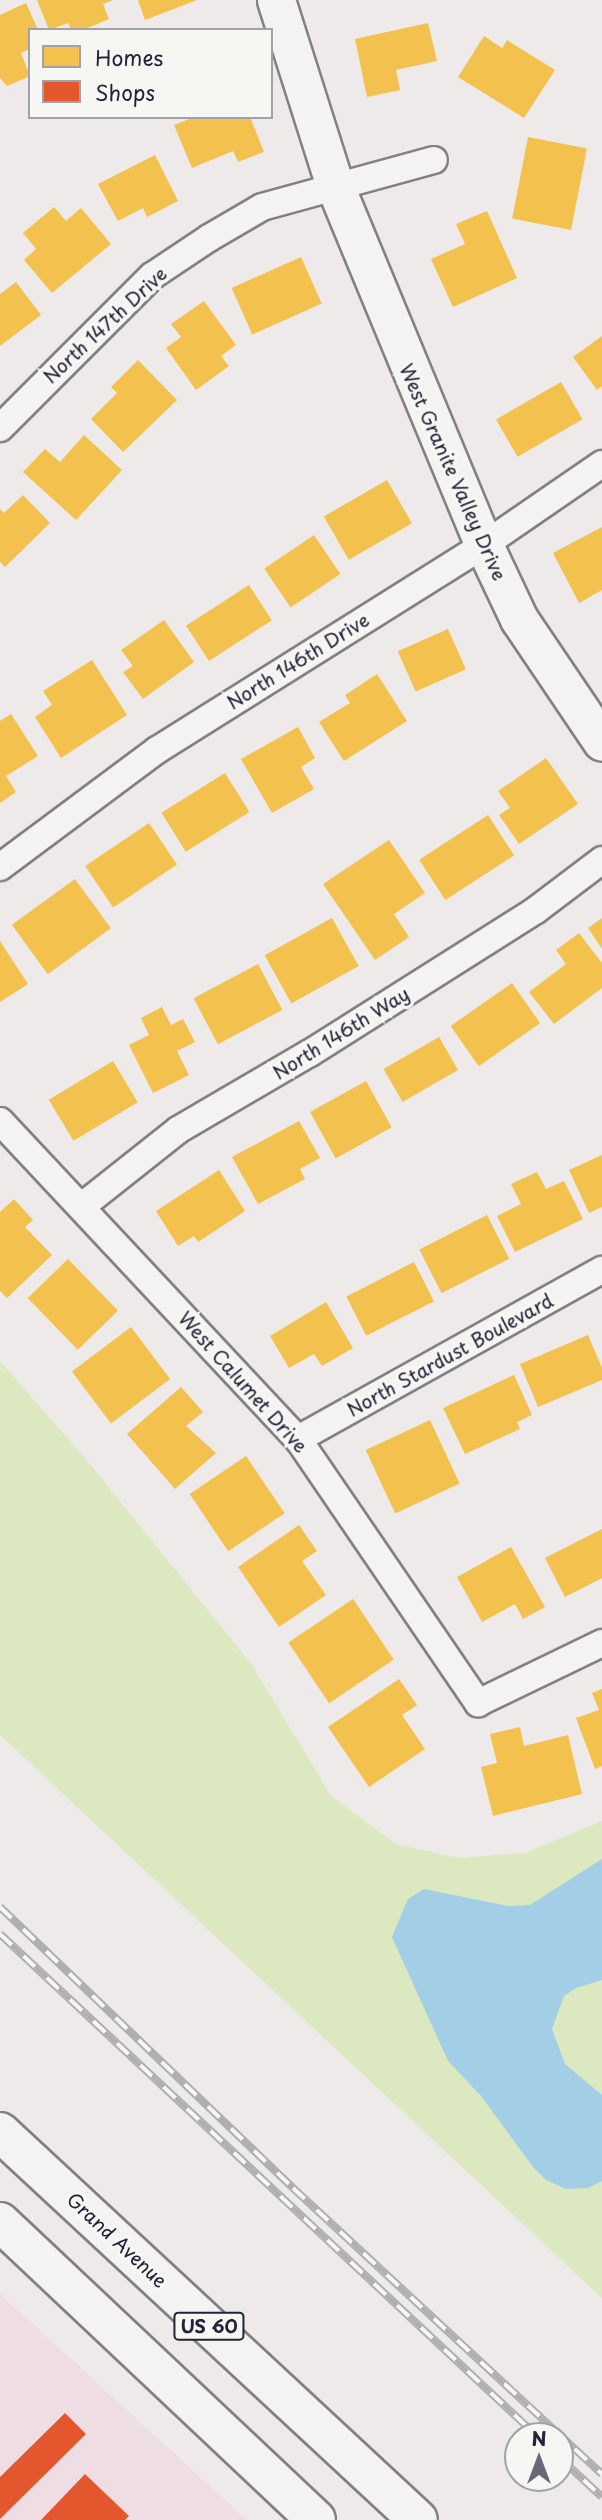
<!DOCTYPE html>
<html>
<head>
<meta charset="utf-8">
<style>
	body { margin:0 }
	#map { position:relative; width:602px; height:2520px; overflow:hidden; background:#efeaea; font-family:"Playpen Sans",sans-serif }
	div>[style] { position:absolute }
	.built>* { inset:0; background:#eedee3 }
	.green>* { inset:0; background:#dbe8c0 }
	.water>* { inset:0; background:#a3cfe6 }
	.homes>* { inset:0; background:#f2c14e; transform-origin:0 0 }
	.shops>* { inset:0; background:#e4572e }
	.roads { filter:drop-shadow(2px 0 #838085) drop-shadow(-2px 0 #838085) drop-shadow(0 2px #838085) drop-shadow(0 -2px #838085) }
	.street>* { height:26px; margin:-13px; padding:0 13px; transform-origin:13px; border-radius:13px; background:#f4f3f2 }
	.secondary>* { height:37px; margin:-18.5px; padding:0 18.5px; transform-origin:18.5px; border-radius:18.5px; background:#f4f3f2 }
	.highway>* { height:38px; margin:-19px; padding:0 19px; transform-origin:19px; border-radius:19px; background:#f4f3f2 }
	.rail>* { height:8px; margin-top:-4px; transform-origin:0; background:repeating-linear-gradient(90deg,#f6f6f2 0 16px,#afaeb0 0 32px); box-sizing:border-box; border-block:2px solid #afaeb0 }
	span { translate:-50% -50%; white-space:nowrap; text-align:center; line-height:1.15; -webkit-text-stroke:7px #f6f6f2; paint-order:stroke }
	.shield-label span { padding:2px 5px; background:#f6f6f2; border:2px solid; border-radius:5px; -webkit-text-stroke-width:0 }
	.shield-label { font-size:18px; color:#22223b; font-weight:700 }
	.street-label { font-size:19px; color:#22223b }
	.legend { position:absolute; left:28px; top:28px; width:245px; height:91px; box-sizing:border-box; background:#f6f6f2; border:2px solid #a1a1a9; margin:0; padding:9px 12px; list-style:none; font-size:21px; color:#22223b }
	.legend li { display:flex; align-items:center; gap:14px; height:35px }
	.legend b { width:35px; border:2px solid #a1a1a9 }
	.north { position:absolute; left:504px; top:2422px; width:70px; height:70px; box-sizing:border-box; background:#f6f6f2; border:2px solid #a1a1a9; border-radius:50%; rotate:0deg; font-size:19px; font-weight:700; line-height:28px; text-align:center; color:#22223b }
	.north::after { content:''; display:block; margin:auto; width:24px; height:32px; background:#6a6878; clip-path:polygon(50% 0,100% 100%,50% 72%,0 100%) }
</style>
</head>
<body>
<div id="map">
	<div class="built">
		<i style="clip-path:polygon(0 2294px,247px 2520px,0 2520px)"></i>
	</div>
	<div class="green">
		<i style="clip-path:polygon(0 1361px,85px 1458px,252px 1665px,331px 1796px,396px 1844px,458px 1858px,525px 1853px,602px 1821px,602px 2298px,0 1735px)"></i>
	</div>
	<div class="water">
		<i style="clip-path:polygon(602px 1859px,602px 1980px,576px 1988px,564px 1996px,552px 2029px,565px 2064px,602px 2095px,602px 2181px,588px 2188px,566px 2189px,546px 2180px,533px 2167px,481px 2096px,448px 2061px,392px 1937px,408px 1899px,424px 1889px,508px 1906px,530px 1905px)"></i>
	</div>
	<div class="homes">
		<i style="clip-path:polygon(37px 0,113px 0,103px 4px,109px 19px,83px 30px,71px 30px,68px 23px,49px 30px)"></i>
		<i style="clip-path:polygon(138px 0,197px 0,145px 20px)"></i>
		<i style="clip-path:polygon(26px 3px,38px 30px,30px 30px,30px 49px,21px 53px,30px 76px,7px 86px,0 78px,0 15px)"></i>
		<i style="clip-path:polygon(428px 23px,437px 61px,396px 70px,400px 90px,367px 97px,355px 39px)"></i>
		<i style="clip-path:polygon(484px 36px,502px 48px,507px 40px,555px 70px,524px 118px,458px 77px)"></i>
		<i style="clip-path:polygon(194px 117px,250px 117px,264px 152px,238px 162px,233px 151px,192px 168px,174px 125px)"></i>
		<i style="left:528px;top:137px;width:60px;height:83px;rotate:11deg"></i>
		<i style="clip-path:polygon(155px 155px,178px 201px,147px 217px,143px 208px,118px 221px,98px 184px)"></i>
		<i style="clip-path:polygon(54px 207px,66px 221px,81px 208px,111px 244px,52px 293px,24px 260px,36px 249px,23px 233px)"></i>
		<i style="clip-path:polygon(487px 211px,517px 278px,453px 307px,431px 259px,465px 244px,456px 224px)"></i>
		<i style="left:301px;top:257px;width:51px;height:76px;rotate:66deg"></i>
		<i style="clip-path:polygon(16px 282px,41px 315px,0 346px,0 294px)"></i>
		<i style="clip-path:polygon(204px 301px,236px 345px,221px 356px,229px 366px,196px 390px,166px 348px,181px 337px,171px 324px)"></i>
		<i style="clip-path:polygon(602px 336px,602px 386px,597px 390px,573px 357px)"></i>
		<i style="clip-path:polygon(138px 360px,177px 400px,123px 452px,91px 419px,117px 393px,111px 387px)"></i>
		<i style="left:561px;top:382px;width:43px;height:75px;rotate:60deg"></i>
		<i style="clip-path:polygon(84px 435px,122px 470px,76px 520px,23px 472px,45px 449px,60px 462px)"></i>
		<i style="left:387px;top:480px;width:50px;height:73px;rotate:60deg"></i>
		<i style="clip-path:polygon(23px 495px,50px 523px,5px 567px,0 562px,0 509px,4px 513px)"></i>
		<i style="clip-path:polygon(602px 527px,602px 590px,579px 603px,553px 553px)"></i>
		<i style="left:314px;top:535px;width:47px;height:60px;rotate:56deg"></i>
		<i style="left:249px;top:585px;width:42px;height:75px;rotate:57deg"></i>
		<i style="clip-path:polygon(164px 620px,194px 662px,143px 699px,123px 672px,133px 666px,121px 650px)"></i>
		<i style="left:448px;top:629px;width:44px;height:55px;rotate:66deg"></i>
		<i style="clip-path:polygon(92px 660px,127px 715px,61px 758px,35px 717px,52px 705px,43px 691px)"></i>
		<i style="clip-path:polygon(377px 674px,407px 721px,344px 761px,319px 722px,350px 703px,345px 695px)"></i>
		<i style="clip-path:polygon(11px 714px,38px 756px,6px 776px,16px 792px,0 803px,0 721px)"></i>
		<i style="clip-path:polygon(298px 727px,315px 758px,301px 767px,314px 789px,272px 813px,241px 759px)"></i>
		<i style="clip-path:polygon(546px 758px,578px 804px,519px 844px,499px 815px,510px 808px,498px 791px)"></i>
		<i style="left:225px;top:773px;width:46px;height:75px;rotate:58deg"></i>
		<i style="left:488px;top:815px;width:48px;height:82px;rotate:57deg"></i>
		<i style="left:149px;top:823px;width:50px;height:77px;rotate:56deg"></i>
		<i style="clip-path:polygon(389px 840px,425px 893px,394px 914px,409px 937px,375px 960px,323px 884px)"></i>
		<i style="left:75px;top:879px;width:61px;height:78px;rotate:54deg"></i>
		<i style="left:332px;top:918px;width:55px;height:77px;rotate:61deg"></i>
		<i style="clip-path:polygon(602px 918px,602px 949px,588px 928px)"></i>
		<i style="clip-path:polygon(579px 933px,602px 963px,602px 988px,554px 1024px,529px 992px,566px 964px,556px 950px)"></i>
		<i style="clip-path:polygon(0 941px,28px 984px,0 1002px)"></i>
		<i style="left:258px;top:964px;width:52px;height:73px;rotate:62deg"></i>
		<i style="left:512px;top:983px;width:49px;height:75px;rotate:55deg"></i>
		<i style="clip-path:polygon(162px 1007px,171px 1025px,183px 1019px,195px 1042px,177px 1051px,189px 1075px,153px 1093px,129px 1045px,149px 1035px,141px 1018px)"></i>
		<i style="left:439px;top:1037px;width:38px;height:64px;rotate:60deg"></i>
		<i style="left:113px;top:1061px;width:48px;height:75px;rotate:59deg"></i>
		<i style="left:366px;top:1081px;width:53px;height:64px;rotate:61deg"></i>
		<i style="clip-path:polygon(299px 1121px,320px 1158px,300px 1169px,305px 1179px,258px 1204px,232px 1157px)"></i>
		<i style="clip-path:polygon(602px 1155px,602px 1207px,589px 1213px,569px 1170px)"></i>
		<i style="clip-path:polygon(219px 1170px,245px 1211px,198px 1242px,194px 1236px,178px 1246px,156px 1211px)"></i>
		<i style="clip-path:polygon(537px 1172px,546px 1189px,564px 1181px,583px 1219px,515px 1252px,497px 1216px,521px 1204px,511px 1184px)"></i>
		<i style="clip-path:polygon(14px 1199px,33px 1220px,25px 1227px,52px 1255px,7px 1298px,0 1291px,0 1212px)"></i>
		<i style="left:487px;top:1215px;width:49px;height:76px;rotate:63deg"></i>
		<i style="left:68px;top:1259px;width:72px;height:56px;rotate:46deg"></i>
		<i style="left:414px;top:1262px;width:44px;height:76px;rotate:63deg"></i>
		<i style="clip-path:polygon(326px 1302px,353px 1348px,322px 1366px,314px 1354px,289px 1368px,270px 1336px)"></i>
		<i style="left:131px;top:1327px;width:65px;height:74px;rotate:53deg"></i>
		<i style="clip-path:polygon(588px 1335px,602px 1368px,602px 1380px,538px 1407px,520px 1364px)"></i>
		<i style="clip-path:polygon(514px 1375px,532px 1415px,517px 1422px,520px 1429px,465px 1454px,443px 1408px)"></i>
		<i style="clip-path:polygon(181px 1387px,203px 1412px,186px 1426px,216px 1453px,175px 1489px,127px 1434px)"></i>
		<i style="left:430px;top:1420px;width:70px;height:71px;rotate:65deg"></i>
		<i style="left:246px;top:1456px;width:69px;height:68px;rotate:56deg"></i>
		<i style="clip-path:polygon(299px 1525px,317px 1551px,302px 1561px,326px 1595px,279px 1627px,238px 1567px)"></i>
		<i style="clip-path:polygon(602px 1529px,602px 1578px,565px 1597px,545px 1558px)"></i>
		<i style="clip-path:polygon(511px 1547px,545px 1607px,523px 1619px,515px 1604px,482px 1622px,457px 1577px)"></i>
		<i style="left:353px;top:1599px;width:73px;height:78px;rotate:56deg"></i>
		<i style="clip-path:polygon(399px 1679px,417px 1705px,402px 1715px,425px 1749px,369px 1787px,328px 1727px)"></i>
		<i style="clip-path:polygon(602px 1689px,602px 1766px,595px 1769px,576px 1718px,599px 1710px,592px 1693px)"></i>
		<i style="clip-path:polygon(520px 1727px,524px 1746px,568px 1735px,582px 1794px,493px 1816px,481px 1767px,497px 1763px,490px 1734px)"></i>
	</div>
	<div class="shops">
		<i style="clip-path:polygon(65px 2413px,86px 2434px,0 2519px,0 2477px)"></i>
		<i style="clip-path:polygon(85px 2474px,129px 2516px,125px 2520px,41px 2520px)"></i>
	</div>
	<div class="roads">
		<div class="street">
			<i style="left:0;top:428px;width:215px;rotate:-45deg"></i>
			<i style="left:152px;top:276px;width:69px;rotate:-33.7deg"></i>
			<i style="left:209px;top:238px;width:61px;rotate:-30.3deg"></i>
			<i style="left:262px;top:207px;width:178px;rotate:-15.3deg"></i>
			<i style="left:0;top:867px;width:196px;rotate:-36.7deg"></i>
			<i style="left:157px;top:750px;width:386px;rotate:-32.1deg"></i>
			<i style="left:484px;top:545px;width:143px;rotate:-34.5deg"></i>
			<i style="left:0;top:1121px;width:436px;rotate:46.9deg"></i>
			<i style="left:298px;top:1439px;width:320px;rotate:55.7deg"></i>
			<i style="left:478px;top:1703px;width:138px;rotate:-25.8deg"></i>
			<i style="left:81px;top:1207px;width:124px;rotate:-38.4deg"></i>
			<i style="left:178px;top:1130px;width:153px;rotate:-30.3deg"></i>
			<i style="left:310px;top:1053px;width:267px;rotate:-32.3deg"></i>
			<i style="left:536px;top:910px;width:83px;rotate:-37.1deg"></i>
			<i style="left:298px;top:1439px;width:348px;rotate:-29.1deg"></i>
		</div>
		<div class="secondary">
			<i style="left:276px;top:0;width:195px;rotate:72.4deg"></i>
			<i style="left:335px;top:186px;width:389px;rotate:67.5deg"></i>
			<i style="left:484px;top:545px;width:82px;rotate:64.7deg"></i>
			<i style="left:519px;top:619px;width:148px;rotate:56deg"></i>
		</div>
		<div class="highway">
			<i style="left:0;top:2132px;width:570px;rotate:42.87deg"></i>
			<i style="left:0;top:2222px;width:434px;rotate:43.3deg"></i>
		</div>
	</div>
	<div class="rail">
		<i style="left:0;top:1907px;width:406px;rotate:43.8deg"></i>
		<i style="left:293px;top:2188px;width:421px;rotate:42.8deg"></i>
		<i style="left:0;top:1934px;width:735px;rotate:43.07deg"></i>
		<i style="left:560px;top:2458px;width:57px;rotate:42.9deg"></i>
	</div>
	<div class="shield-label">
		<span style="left:209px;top:2326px">US 60</span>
	</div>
	<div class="street-label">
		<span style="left:105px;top:325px;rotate:-43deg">North 147th Drive</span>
		<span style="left:453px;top:472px;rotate:66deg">West Granite Valley Drive</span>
		<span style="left:298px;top:661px;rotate:-32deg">North 146th Drive</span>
		<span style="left:341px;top:1033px;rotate:-32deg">North 146th Way</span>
		<span style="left:450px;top:1355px;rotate:-29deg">North Stardust Boulevard</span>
		<span style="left:243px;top:1382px;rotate:48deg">West Calumet Drive</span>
		<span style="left:117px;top:2240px;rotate:43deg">Grand Avenue</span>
	</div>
	<ul class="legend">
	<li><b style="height:19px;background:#f2c14e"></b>Homes</li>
	<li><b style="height:19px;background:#e4572e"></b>Shops</li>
	</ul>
	<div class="north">N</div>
</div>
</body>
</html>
